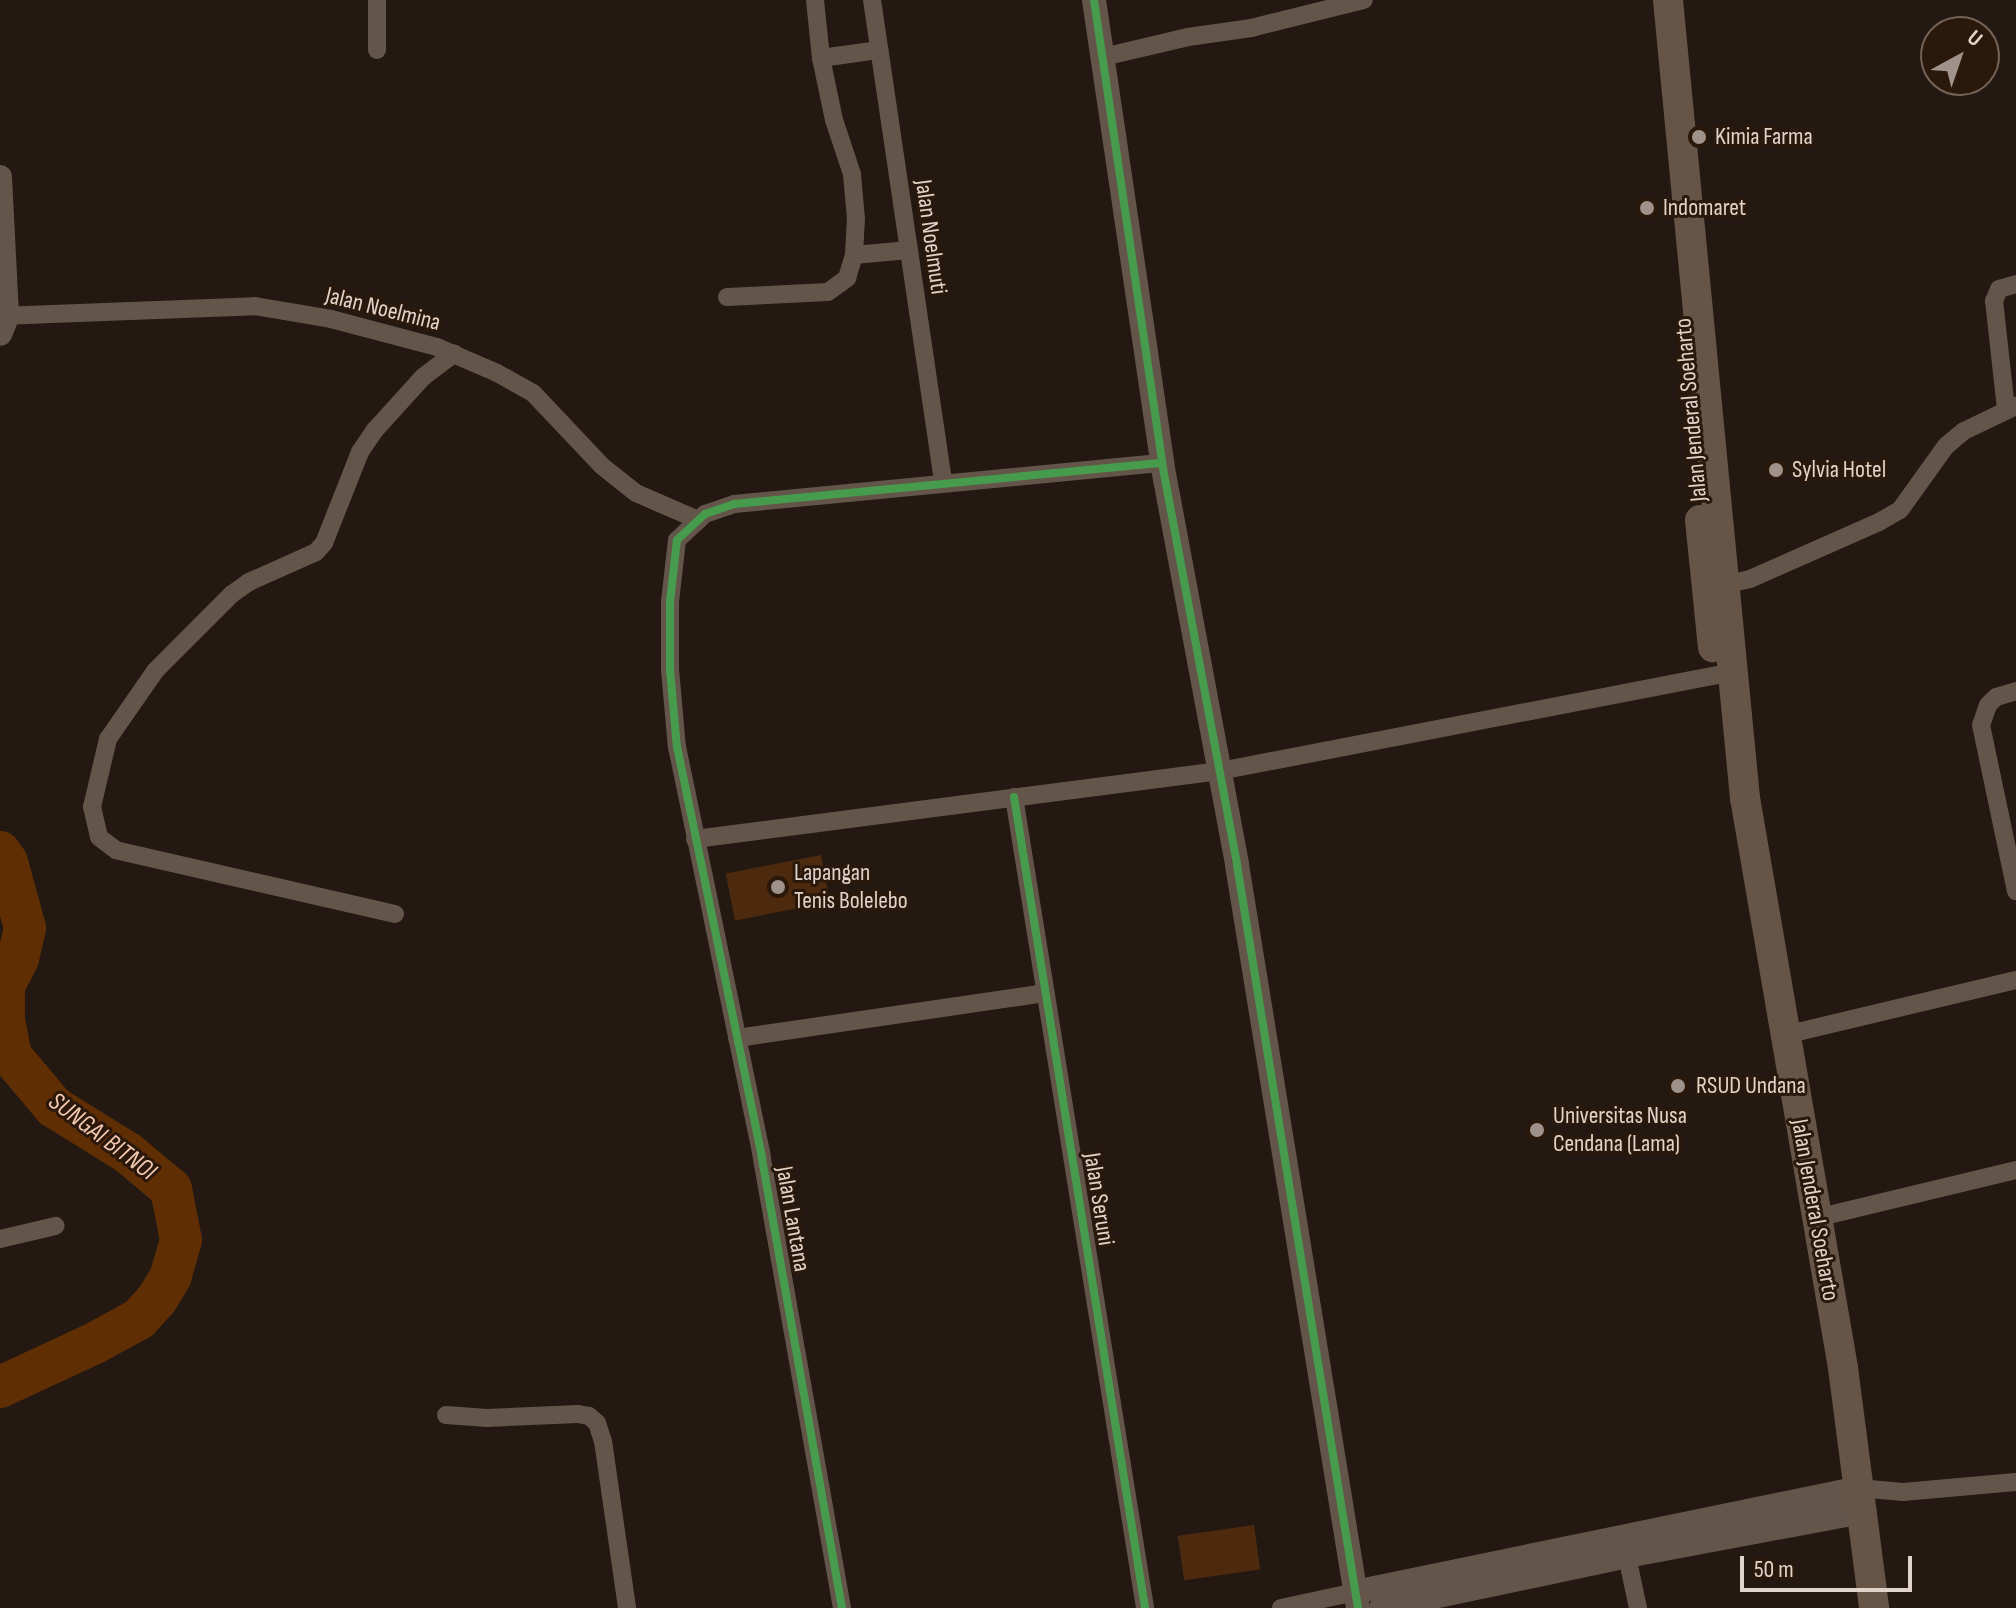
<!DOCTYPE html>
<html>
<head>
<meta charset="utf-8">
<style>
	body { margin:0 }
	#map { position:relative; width:2016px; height:1608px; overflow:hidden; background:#231912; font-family:"Sofia Sans Condensed",sans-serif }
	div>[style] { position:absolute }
	.green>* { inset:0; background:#4d290e; transform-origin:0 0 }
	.river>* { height:42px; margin:-21px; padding:0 21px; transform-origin:21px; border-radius:21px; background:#5f2e02 }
	.minor>* { height:18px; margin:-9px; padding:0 9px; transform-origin:9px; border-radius:9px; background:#64554a }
	.tertiary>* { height:24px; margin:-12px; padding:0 12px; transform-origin:12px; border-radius:12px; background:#64554a }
	.primary>* { height:30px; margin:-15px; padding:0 15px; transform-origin:15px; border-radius:15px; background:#665446 }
	.cycleway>* { height:8px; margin:-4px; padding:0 4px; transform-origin:4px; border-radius:4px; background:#469c4c }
	.dots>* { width:22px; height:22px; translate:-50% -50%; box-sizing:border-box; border:4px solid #2a180b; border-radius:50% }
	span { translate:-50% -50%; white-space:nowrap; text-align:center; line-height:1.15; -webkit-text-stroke:6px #2a180b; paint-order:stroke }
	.poi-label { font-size:24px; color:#e0d3ca }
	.left { translate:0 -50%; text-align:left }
	.street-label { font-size:24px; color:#e0d3ca }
	.water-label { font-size:26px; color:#f2c9ae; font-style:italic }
	.north { position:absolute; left:1920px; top:16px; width:80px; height:80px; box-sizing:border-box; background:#2a180b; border:2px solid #736357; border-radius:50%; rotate:40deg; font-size:22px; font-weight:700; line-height:32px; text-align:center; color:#e0d3ca }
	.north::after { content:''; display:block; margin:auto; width:28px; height:36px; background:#9e928a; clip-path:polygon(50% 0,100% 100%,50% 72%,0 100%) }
	.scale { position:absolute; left:1740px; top:1556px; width:172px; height:36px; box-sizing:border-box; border:4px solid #e0d3ca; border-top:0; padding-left:10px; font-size:24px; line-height:28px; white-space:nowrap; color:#e0d3ca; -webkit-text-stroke:6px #2a180b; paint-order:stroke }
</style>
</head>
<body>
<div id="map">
	<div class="green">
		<i style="left:821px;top:855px;width:48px;height:97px;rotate:79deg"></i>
		<i style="left:1254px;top:1525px;width:45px;height:77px;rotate:82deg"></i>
	</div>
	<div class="river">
		<i style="left:0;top:852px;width:12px;rotate:55deg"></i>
		<i style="left:7px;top:862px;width:68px;rotate:74.7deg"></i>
		<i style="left:25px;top:928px;width:32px;rotate:103deg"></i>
		<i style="left:18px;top:959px;width:30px;rotate:118deg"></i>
		<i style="left:4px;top:985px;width:35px;rotate:90deg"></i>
		<i style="left:4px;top:1020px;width:37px;rotate:79deg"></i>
		<i style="left:11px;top:1056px;width:67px;rotate:49.9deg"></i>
		<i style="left:54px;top:1107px;width:87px;rotate:31.9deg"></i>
		<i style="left:128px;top:1153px;width:56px;rotate:39.9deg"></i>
		<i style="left:171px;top:1189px;width:52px;rotate:78.9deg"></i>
		<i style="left:181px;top:1240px;width:37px;rotate:106deg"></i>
		<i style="left:171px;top:1276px;width:27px;rotate:121deg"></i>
		<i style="left:157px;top:1299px;width:27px;rotate:132deg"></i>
		<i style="left:139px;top:1319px;width:50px;rotate:151.4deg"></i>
		<i style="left:95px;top:1343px;width:105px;rotate:155.1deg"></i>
	</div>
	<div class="minor">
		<i style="left:872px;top:0;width:487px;rotate:81.6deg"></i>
		<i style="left:377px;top:50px;width:50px;rotate:-90deg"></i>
		<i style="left:1103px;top:57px;width:87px;rotate:-13.2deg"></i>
		<i style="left:1188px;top:37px;width:64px;rotate:-8.1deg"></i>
		<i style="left:1251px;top:28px;width:116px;rotate:-13.9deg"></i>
		<i style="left:821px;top:58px;width:59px;rotate:-7.9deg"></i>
		<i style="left:854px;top:255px;width:55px;rotate:-5.2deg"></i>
		<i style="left:727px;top:297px;width:101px;rotate:-2.8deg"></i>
		<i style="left:828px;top:292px;width:24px;rotate:-36deg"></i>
		<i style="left:847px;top:278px;width:24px;rotate:-73deg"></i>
		<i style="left:854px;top:255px;width:36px;rotate:-87deg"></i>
		<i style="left:856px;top:219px;width:45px;rotate:-95.1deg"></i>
		<i style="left:852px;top:174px;width:57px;rotate:-108.4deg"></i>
		<i style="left:834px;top:120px;width:63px;rotate:-101.8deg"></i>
		<i style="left:821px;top:58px;width:58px;rotate:-95.9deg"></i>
		<i style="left:0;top:316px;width:255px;rotate:-2.2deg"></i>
		<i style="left:255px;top:306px;width:77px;rotate:9.7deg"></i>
		<i style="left:331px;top:319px;width:110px;rotate:14.8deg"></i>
		<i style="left:437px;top:347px;width:65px;rotate:23.4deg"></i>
		<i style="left:497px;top:373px;width:41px;rotate:29.1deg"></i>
		<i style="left:533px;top:393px;width:100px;rotate:46.6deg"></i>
		<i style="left:602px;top:466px;width:43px;rotate:38.5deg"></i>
		<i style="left:636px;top:493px;width:68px;rotate:23.5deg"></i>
		<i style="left:2006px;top:409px;width:109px;rotate:-96.3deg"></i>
		<i style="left:1994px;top:301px;width:13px;rotate:-67deg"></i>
		<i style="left:1999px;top:289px;width:18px;rotate:-16deg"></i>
		<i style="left:1715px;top:587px;width:36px;rotate:-13deg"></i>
		<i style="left:1750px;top:579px;width:141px;rotate:-23.8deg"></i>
		<i style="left:1879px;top:522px;width:24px;rotate:-30deg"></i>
		<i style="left:1900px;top:510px;width:79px;rotate:-54.3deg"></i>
		<i style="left:1946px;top:446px;width:23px;rotate:-40deg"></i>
		<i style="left:1964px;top:431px;width:58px;rotate:-25.7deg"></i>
		<i style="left:2016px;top:691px;width:21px;rotate:163deg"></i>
		<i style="left:1996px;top:697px;width:11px;rotate:135deg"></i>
		<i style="left:1988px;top:705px;width:21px;rotate:109deg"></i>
		<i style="left:1981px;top:725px;width:170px;rotate:78.1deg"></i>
		<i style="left:1014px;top:797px;width:822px;rotate:80.82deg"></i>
		<i style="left:695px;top:839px;width:529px;rotate:-7.38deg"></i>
		<i style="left:1220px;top:771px;width:506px;rotate:-10.93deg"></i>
		<i style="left:395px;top:914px;width:286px;rotate:-167.1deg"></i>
		<i style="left:116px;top:850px;width:21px;rotate:-143deg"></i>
		<i style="left:99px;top:837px;width:31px;rotate:-103deg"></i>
		<i style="left:92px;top:807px;width:70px;rotate:-76.8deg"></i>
		<i style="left:108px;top:739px;width:83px;rotate:-55.3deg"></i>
		<i style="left:155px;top:671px;width:109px;rotate:-45deg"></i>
		<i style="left:232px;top:594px;width:21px;rotate:-35deg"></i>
		<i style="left:249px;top:582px;width:73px;rotate:-24.1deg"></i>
		<i style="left:316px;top:552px;width:12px;rotate:-48deg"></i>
		<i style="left:324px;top:543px;width:98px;rotate:-68.4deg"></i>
		<i style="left:360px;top:452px;width:27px;rotate:-56deg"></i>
		<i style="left:375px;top:430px;width:72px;rotate:-47.8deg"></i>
		<i style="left:423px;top:377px;width:39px;rotate:-37deg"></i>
		<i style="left:1785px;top:1035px;width:237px;rotate:-13.4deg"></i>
		<i style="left:737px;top:1038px;width:312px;rotate:-8.3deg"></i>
		<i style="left:1816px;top:1218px;width:206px;rotate:-13.5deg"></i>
		<i style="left:0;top:1239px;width:57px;rotate:-13.3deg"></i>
		<i style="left:446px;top:1415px;width:41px;rotate:4.2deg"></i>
		<i style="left:487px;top:1418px;width:91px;rotate:-2.5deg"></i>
		<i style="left:578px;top:1414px;width:11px;rotate:10deg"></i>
		<i style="left:589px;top:1416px;width:11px;rotate:41deg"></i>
		<i style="left:597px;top:1423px;width:19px;rotate:72deg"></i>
		<i style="left:603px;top:1441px;width:169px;rotate:81.8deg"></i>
		<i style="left:1859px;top:1488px;width:44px;rotate:5.2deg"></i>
		<i style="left:1903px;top:1492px;width:113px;rotate:-5.1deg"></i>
		<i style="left:1627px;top:1556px;width:53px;rotate:78.1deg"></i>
		<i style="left:842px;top:1608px;width:458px;rotate:-100.1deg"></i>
		<i style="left:762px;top:1157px;width:418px;rotate:-101.7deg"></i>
		<i style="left:677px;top:748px;width:78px;rotate:-95.1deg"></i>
		<i style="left:670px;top:670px;width:68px;rotate:-90deg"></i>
		<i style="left:670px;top:602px;width:62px;rotate:-83.6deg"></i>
		<i style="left:677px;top:540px;width:38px;rotate:-43deg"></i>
		<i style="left:705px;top:514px;width:31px;rotate:-19deg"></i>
		<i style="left:734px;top:504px;width:430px;rotate:-5.5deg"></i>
		<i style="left:1281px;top:1608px;width:76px;rotate:-12.2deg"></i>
	</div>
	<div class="tertiary">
		<i style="left:1094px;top:0;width:468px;rotate:81.6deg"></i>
		<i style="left:1162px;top:463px;width:409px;rotate:79.4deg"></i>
		<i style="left:1237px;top:865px;width:753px;rotate:80.75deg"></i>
		<i style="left:0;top:177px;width:140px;rotate:87.1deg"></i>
		<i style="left:7px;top:317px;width:18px;rotate:112deg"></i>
		<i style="left:1355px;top:1592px;width:515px;rotate:-11.66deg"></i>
		<i style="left:1381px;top:1608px;width:251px;rotate:-11.9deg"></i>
		<i style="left:1627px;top:1556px;width:239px;rotate:-10.6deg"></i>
	</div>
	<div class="primary">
		<i style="left:1668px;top:0;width:802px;rotate:84.49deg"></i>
		<i style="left:1745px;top:798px;width:578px;rotate:80.24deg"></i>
		<i style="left:1843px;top:1368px;width:242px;rotate:82.6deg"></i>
		<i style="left:1700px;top:520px;width:128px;rotate:84.2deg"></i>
	</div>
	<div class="cycleway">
		<i style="left:1094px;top:0;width:468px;rotate:81.6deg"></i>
		<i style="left:1162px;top:463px;width:409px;rotate:79.4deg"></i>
		<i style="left:1237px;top:865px;width:753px;rotate:80.75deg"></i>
		<i style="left:1014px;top:797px;width:822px;rotate:80.82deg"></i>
		<i style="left:842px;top:1608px;width:458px;rotate:-100.1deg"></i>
		<i style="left:762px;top:1157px;width:418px;rotate:-101.7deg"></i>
		<i style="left:677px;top:748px;width:78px;rotate:-95.1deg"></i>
		<i style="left:670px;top:670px;width:68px;rotate:-90deg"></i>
		<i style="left:670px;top:602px;width:62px;rotate:-83.6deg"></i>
		<i style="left:677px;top:540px;width:38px;rotate:-43deg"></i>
		<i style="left:705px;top:514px;width:31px;rotate:-19deg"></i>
		<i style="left:734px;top:504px;width:430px;rotate:-5.5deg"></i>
	</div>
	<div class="dots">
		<i style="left:1699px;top:137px;background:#9e928a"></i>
		<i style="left:1647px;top:208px;background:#9e928a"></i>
		<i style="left:1776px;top:470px;background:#9e928a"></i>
		<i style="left:778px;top:887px;background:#9e928a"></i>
		<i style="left:1678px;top:1086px;background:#9e928a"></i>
		<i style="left:1537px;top:1130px;background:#9e928a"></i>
	</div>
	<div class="poi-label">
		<span class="left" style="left:1715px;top:137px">Kimia Farma</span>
		<span class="left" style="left:1663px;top:208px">Indomaret</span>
		<span class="left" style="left:1792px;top:470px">Sylvia Hotel</span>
		<span class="left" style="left:794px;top:887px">Lapangan<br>Tenis Bolelebo</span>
		<span class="left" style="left:1696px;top:1086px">RSUD Undana</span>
		<span class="left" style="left:1553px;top:1130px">Universitas Nusa<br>Cendana (Lama)</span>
	</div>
	<div class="street-label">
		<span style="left:931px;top:237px;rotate:82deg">Jalan Noelmuti</span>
		<span style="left:383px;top:309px;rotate:14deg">Jalan Noelmina</span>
		<span style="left:1691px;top:410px;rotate:-95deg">Jalan Jenderal Soeharto</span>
		<span style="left:1099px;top:1199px;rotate:81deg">Jalan Seruni</span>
		<span style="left:1815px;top:1210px;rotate:80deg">Jalan Jenderal Soeharto</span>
		<span style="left:793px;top:1219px;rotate:80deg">Jalan Lantana</span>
	</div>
	<div class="water-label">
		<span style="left:102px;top:1137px;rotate:37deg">SUNGAI BITNOI</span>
	</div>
	<div class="north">U</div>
	<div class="scale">50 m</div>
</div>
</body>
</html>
